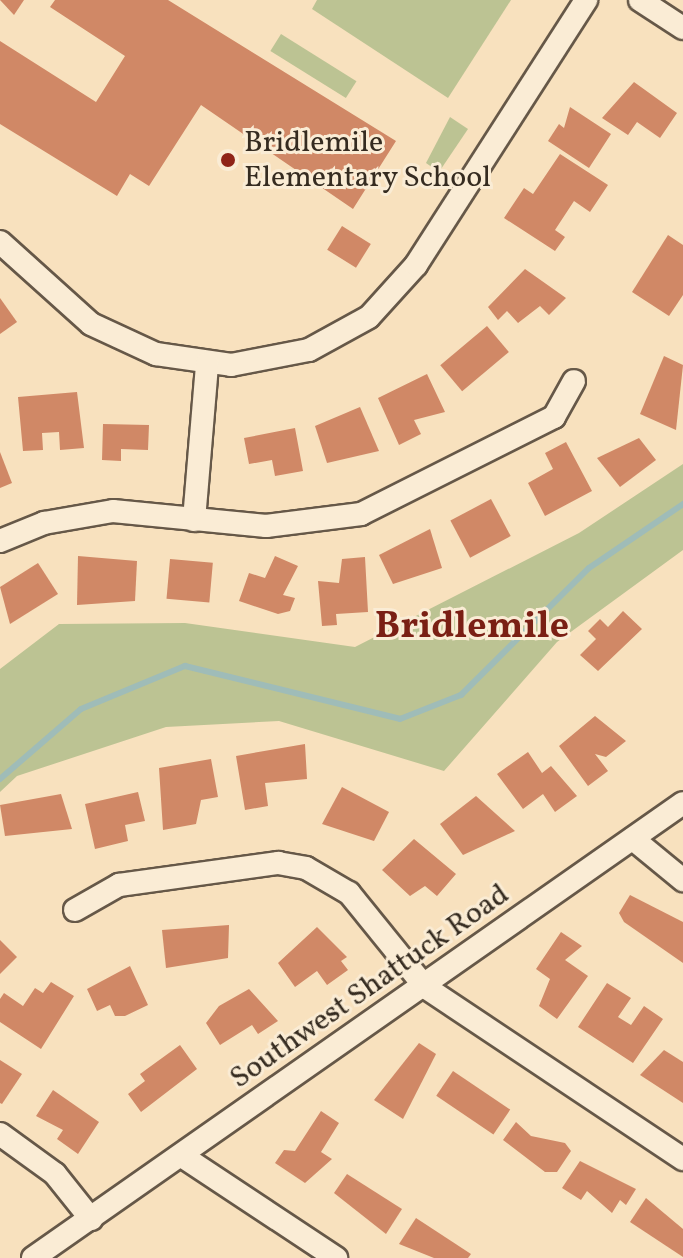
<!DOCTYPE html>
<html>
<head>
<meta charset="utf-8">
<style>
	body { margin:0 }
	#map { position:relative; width:683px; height:1258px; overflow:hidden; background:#f8e1be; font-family:Vollkorn,serif }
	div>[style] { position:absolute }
	.green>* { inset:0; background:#bcc393; transform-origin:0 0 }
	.stream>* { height:6px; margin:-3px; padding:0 3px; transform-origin:3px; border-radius:3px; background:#9fbcb8 }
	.building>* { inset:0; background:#d08866; transform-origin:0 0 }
	.roads { filter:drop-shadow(2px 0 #665848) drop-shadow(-2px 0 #665848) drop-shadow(0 2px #665848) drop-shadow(0 -2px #665848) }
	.minor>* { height:22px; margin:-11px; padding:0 11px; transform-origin:11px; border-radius:11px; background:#faecd5 }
	.dots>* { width:22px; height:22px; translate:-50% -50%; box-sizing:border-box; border:4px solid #faecd5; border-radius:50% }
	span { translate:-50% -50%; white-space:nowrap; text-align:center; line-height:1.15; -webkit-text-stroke:6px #faecd5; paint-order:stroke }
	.poi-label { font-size:30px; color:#352b20 }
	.left { translate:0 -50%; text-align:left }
	.street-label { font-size:30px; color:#352b20 }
	.district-label { font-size:38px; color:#7a1f14; font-weight:700 }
</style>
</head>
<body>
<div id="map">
	<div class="green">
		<i style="clip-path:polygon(317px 0,511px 0,448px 98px,312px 9px)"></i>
		<i style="left:281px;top:34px;width:89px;height:20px;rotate:32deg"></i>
		<i style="clip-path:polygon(450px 117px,468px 129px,439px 172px,426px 163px)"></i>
		<i style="clip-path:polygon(683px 464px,683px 550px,557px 642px,444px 771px,279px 721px,166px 727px,17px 776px,0 792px,0 669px,59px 624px,185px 623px,355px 647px,579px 533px)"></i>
	</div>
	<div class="stream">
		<i style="left:0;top:779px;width:107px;rotate:-40.8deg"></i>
		<i style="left:81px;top:709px;width:113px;rotate:-22.5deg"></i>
		<i style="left:185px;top:666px;width:221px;rotate:13.8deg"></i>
		<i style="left:400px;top:719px;width:66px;rotate:-21.5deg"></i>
		<i style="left:461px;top:695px;width:180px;rotate:-44.8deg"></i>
		<i style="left:589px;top:568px;width:114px;rotate:-34.2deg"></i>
	</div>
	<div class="building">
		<i style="clip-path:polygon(0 0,24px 0,14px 15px)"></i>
		<i style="clip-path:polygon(55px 0,168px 0,396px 141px,353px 209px,201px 105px,149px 186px,130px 174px,117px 196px,0 124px,0 41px,96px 102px,125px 56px,50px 7px)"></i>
		<i style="clip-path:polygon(634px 82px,677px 113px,660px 138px,637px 122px,628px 135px,602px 118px)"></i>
		<i style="clip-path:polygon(570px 107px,611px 134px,589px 168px,548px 141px,559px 124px,564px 128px)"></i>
		<i style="clip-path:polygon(560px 154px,608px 185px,590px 212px,574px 201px,555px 230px,565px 237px,555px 251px,504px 218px,524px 188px,533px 194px)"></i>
		<i style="left:342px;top:226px;width:34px;height:28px;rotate:32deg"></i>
		<i style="clip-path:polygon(668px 235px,683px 245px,683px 295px,669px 316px,632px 292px)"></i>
		<i style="clip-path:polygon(525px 269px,566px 298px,549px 315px,540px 306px,518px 323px,507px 311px,498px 320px,488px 307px)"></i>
		<i style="clip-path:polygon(0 298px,17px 322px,0 334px)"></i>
		<i style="left:487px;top:326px;width:34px;height:61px;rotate:50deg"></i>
		<i style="clip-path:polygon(664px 356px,683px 365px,676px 430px,640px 414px)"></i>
		<i style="clip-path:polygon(427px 374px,445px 412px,414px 420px,421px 434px,399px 445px,378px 398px)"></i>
		<i style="clip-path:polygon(77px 392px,84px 448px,60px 450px,59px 432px,42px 433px,43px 450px,23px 451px,18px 397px)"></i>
		<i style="clip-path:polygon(360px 407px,379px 451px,327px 463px,315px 426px)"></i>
		<i style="clip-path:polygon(103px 424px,149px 425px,148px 450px,121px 449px,121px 461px,102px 460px)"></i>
		<i style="clip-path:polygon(295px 428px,303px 471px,275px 476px,272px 460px,249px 464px,244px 438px)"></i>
		<i style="clip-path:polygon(639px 438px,656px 460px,620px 487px,597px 458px)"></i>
		<i style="clip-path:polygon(566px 442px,592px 491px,545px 516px,528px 483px,553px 469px,545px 453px)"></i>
		<i style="clip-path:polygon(0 452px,12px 483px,0 488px)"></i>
		<i style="left:491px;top:499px;width:42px;height:46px;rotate:62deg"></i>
		<i style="clip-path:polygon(430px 529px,442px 568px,393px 584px,379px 555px)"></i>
		<i style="clip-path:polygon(78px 556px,137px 561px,135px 601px,77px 605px)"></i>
		<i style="clip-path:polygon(275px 556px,298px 566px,283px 595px,295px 598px,290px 611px,278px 614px,239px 601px,249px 573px,265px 578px)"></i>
		<i style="clip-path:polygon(365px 557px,368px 612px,336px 614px,337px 625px,322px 626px,318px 581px,339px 583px,342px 559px)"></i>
		<i style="left:170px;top:559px;width:43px;height:40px;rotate:5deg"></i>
		<i style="clip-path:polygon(38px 563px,58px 594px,10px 624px,0 587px)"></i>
		<i style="clip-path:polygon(623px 611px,642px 629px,598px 671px,580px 655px,596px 639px,588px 631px,600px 619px,608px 627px)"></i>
		<i style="clip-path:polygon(595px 716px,626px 741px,606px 757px,595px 754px,608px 771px,588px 786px,559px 746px)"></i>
		<i style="clip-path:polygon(305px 744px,307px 779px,265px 783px,268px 806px,245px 810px,236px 756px)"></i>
		<i style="clip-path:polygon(528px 752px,542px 773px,551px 766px,577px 796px,555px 812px,543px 794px,523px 809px,497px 774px)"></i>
		<i style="clip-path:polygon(211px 759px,218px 797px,201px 800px,196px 824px,163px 830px,159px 768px)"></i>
		<i style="clip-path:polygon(342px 787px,389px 812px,374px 841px,322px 824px)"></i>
		<i style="clip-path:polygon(138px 792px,145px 821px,125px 825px,128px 841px,95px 849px,85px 804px)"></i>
		<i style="clip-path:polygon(61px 794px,72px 829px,5px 836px,0 805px)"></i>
		<i style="clip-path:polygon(476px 796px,515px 831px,463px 855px,440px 824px)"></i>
		<i style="clip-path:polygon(414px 839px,456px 874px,437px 896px,425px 886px,410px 896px,382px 870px)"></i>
		<i style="clip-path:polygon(630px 895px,683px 922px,683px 963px,624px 922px,619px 913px)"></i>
		<i style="clip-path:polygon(229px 925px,228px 958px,166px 968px,162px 930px)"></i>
		<i style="clip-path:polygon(317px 927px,347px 957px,341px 961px,348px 970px,327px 985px,317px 971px,295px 987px,278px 963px)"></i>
		<i style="clip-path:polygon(561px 932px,582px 946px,565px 960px,588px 976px,557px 1019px,539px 1006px,550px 979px,536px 969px)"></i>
		<i style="clip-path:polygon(0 940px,17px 957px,0 974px)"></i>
		<i style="clip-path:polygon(130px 966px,148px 1005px,125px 1016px,115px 1016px,110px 1005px,97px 1011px,87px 989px)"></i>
		<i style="clip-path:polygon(51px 982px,74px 996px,41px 1049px,0 1022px,0 999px,4px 993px,23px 1006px,35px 988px,43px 993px)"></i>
		<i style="clip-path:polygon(607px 983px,631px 998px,618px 1017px,631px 1025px,644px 1006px,663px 1019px,633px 1063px,578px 1027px)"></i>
		<i style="clip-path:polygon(249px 989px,278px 1021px,258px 1034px,252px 1025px,220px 1045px,206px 1023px,219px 1006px)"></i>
		<i style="clip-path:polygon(419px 1043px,436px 1054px,403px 1119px,374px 1100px)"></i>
		<i style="clip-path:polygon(180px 1045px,197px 1069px,141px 1112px,128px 1094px,145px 1081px,140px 1074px)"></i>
		<i style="clip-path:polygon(664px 1050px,683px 1062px,683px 1103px,640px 1075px)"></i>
		<i style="clip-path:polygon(0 1060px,22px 1074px,2px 1104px,0 1103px)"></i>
		<i style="left:453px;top:1071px;width:69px;height:30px;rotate:34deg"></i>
		<i style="clip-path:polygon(53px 1090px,99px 1122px,78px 1154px,57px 1139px,63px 1130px,36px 1116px)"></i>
		<i style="clip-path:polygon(321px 1111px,339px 1123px,321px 1152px,332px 1159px,305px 1183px,275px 1163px,284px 1150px,295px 1151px)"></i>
		<i style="clip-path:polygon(516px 1122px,531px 1136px,565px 1143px,571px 1151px,557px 1172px,545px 1172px,503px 1140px)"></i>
		<i style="clip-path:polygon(580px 1161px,636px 1189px,626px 1205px,620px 1200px,612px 1213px,587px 1191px,581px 1200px,562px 1188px)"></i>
		<i style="clip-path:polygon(347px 1174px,402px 1209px,386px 1234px,334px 1193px)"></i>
		<i style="clip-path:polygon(646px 1198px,683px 1229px,683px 1257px,630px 1222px)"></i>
		<i style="clip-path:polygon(416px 1218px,471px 1254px,468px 1258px,434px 1258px,399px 1244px)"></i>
	</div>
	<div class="roads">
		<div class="minor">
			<i style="left:640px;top:0;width:51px;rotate:33.1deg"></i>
			<i style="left:0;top:242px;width:122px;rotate:42deg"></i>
			<i style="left:91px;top:324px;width:72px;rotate:24.8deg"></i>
			<i style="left:156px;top:354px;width:76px;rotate:8.3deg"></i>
			<i style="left:231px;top:365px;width:79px;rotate:-10.9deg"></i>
			<i style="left:309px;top:350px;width:68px;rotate:-28.8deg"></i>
			<i style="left:369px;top:317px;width:70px;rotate:-47.9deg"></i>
			<i style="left:416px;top:265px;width:315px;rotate:-57.3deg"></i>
			<i style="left:194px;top:520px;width:157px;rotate:-85.2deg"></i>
			<i style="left:0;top:541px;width:48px;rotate:-22.2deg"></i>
			<i style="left:44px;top:523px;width:70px;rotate:-9.9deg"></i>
			<i style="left:113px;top:511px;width:154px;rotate:5.6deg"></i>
			<i style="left:266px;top:526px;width:96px;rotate:-7.2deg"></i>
			<i style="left:361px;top:514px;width:216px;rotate:-26.7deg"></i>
			<i style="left:554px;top:417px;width:41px;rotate:-60.9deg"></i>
			<i style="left:633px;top:839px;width:65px;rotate:39.4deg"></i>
			<i style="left:75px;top:910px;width:51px;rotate:-29.6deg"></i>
			<i style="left:119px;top:885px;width:161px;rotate:-7.9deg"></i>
			<i style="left:278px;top:863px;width:28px;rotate:10deg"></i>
			<i style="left:306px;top:868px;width:50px;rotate:30.2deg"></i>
			<i style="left:349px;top:893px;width:121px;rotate:51deg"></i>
			<i style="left:425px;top:987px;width:310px;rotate:33.7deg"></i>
			<i style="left:0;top:1134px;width:68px;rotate:36deg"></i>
			<i style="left:55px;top:1174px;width:58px;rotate:51.3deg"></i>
			<i style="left:182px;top:1156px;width:185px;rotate:33.5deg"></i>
			<i style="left:33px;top:1258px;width:793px;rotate:-34.99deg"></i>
		</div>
	</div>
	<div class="dots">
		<i style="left:228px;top:160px;background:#8f2418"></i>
	</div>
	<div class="poi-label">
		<span class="left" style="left:244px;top:160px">Bridlemile<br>Elementary School</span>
	</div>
	<div class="street-label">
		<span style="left:370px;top:987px;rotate:-35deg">Southwest Shattuck Road</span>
	</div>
	<div class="district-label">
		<span style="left:472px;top:628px">Bridlemile</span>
	</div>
</div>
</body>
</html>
